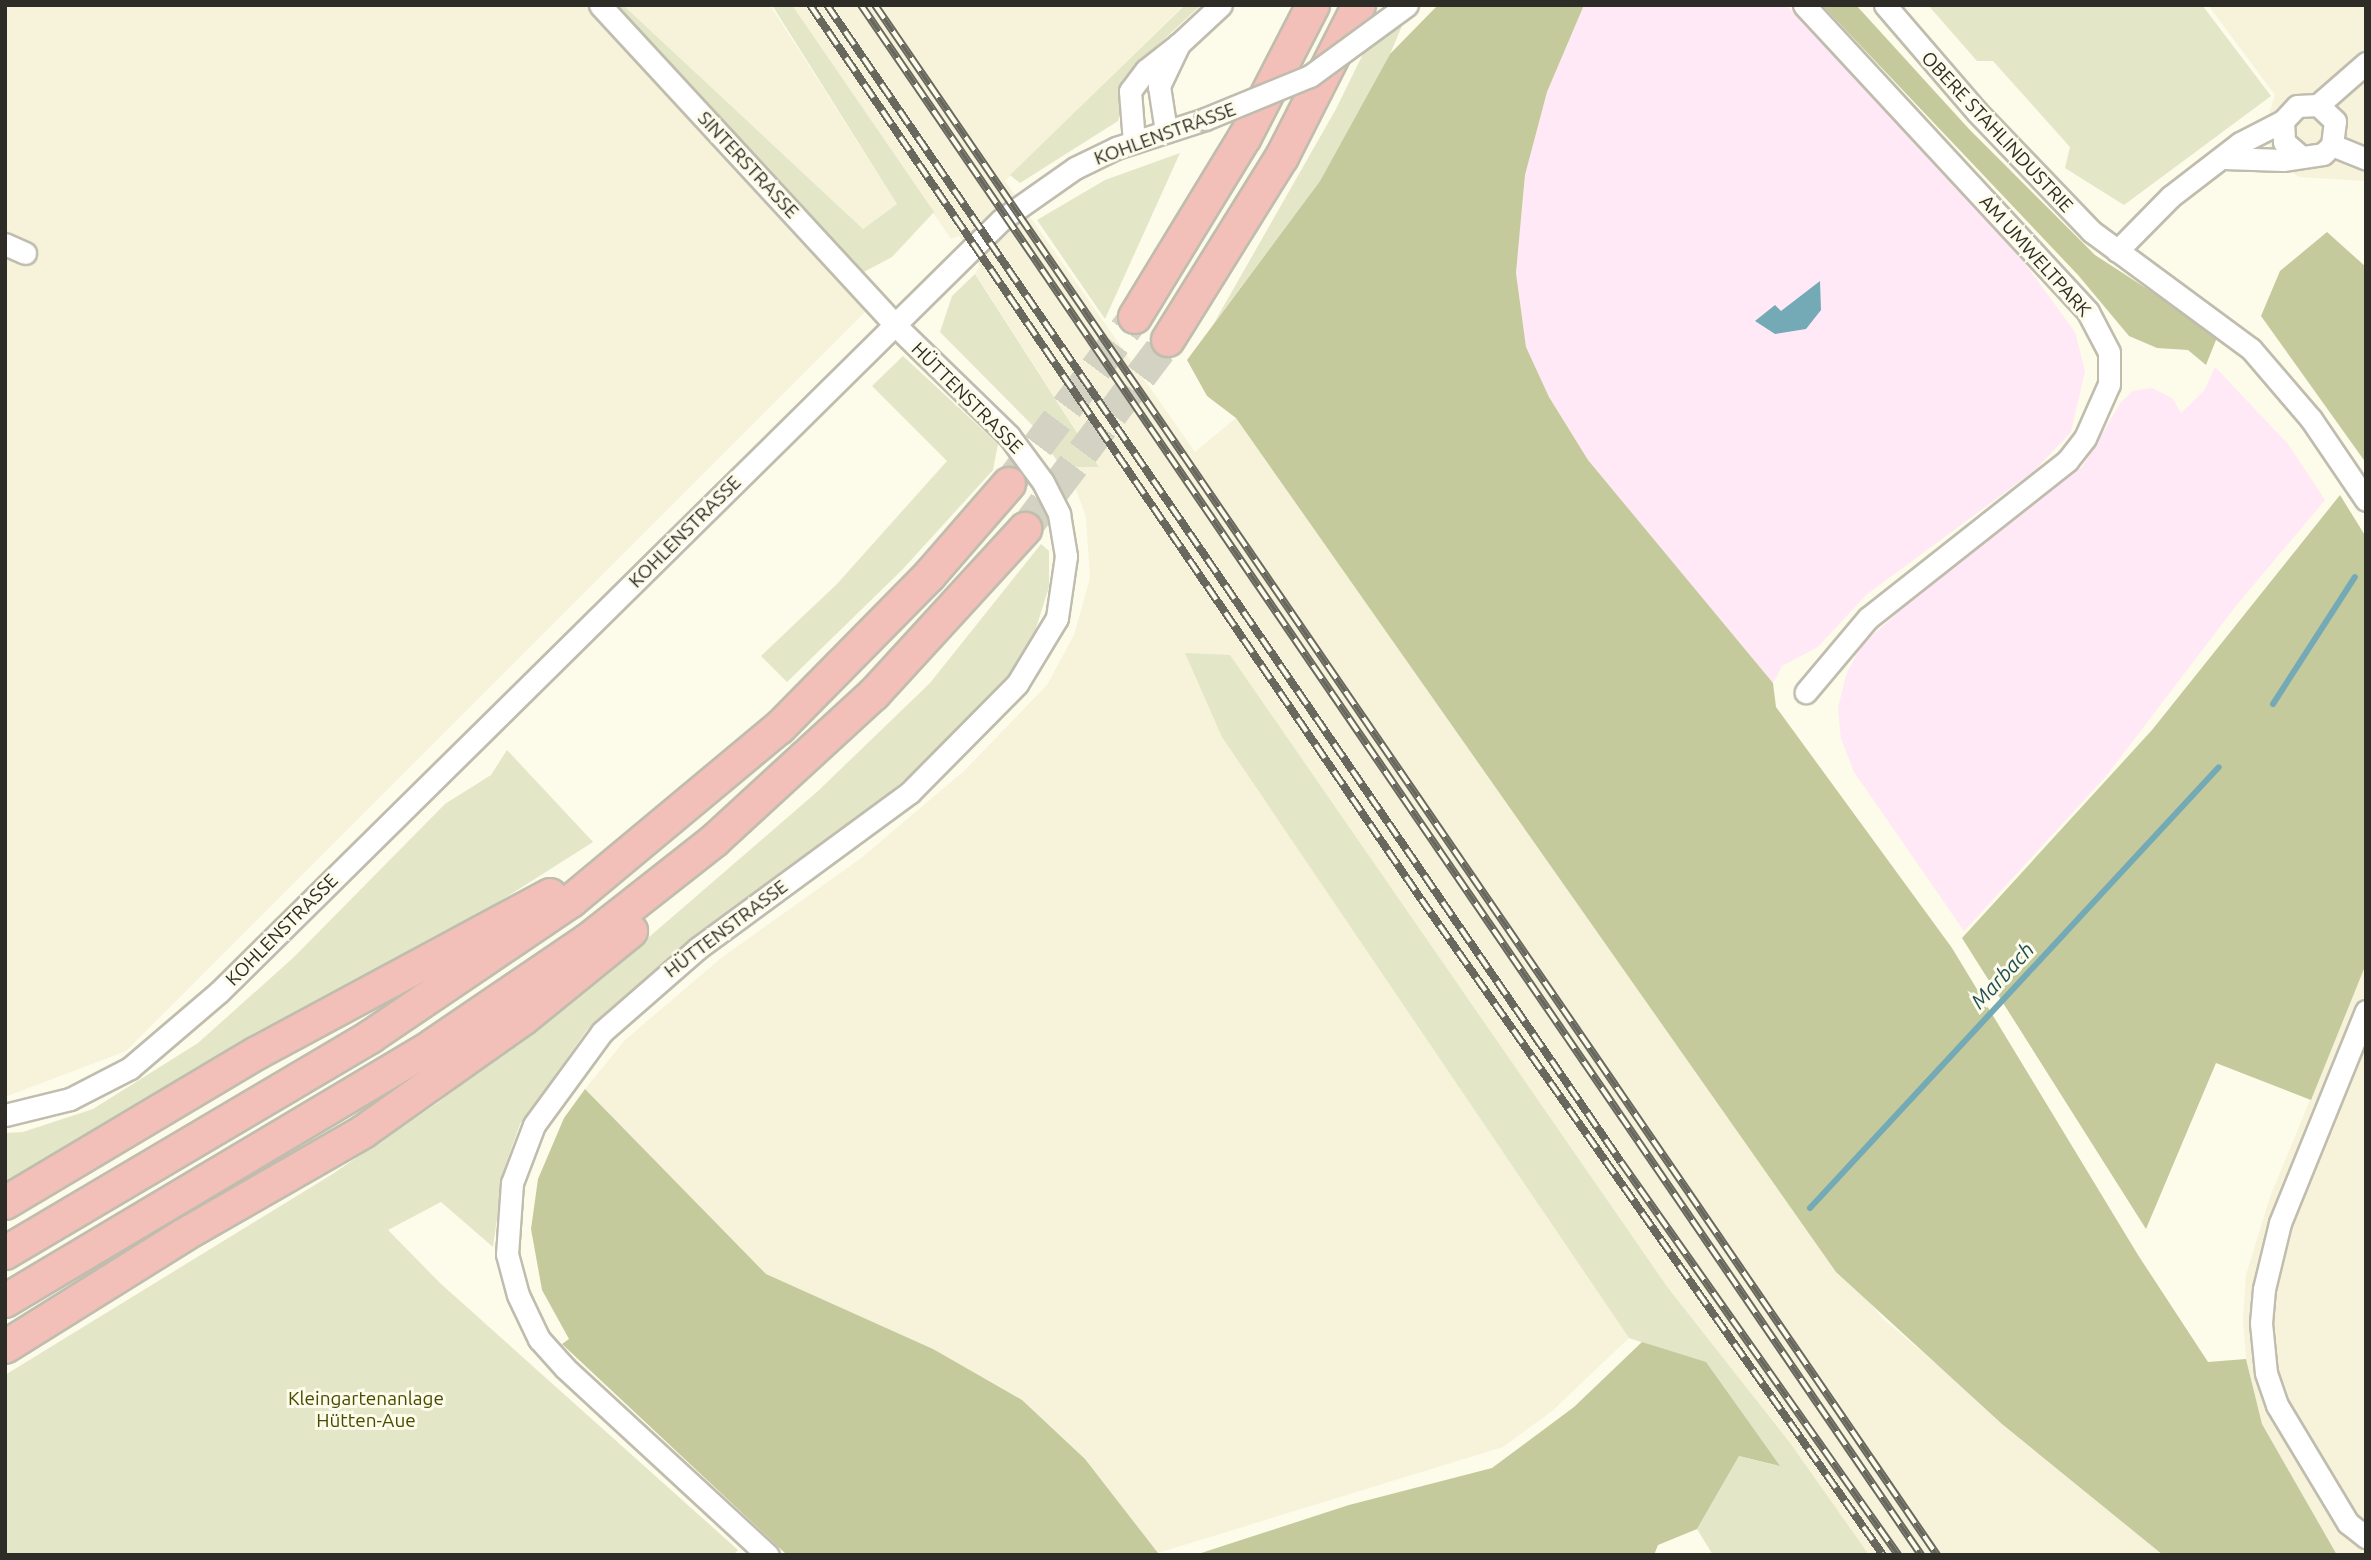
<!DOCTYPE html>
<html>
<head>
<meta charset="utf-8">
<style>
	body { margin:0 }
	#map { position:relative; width:2371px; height:1560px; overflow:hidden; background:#fdfbea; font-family:Ubuntu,sans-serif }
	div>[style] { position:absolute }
	.commercial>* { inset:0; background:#ffe9f6 }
	.built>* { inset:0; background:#f6f3da }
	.green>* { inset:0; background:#e3e6c7 }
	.forest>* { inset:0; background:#c5ca9d }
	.water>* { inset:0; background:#73aab5 }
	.stream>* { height:6px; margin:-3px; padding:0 3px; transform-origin:3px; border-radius:3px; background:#73aab5 }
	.highway-tunnel>* { height:32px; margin-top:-16px; transform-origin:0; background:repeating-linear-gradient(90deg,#d3d2c3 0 32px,transparent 0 48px) }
	.roads { filter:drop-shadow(2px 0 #c0bdae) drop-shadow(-2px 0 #c0bdae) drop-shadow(0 2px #c0bdae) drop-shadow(0 -2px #c0bdae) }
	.minor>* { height:21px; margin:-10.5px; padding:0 10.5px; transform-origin:10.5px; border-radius:10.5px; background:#fff }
	.highway>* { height:32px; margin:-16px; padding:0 16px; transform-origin:16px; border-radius:16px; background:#f2c0b9 }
	.rail>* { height:8px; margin-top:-4px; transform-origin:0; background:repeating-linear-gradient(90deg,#fdfbea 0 16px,#69685f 0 32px); box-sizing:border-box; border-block:2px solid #69685f }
	.bridges { filter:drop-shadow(2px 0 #c0bdae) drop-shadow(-2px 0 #c0bdae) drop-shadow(0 2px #c0bdae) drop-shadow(0 -2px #c0bdae) }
	.minor-bridge>* { height:21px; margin:-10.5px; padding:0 10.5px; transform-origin:10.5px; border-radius:10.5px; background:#fff }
	span { translate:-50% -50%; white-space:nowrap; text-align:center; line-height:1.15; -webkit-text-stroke:6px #fdfbea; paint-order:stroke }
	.street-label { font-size:19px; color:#2d2c26 }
	.park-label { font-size:19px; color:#494b00 }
	.water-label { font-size:21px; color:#1e4f58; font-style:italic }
	.frame { position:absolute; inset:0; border:7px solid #2d2c26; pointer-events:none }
</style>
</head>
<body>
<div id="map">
	<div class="commercial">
		<i style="clip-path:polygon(1584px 5px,1786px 5px,2004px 235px,2075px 332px,2085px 371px,2071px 432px,2034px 471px,1866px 595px,1818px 647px,1782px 666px,1773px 683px,1588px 460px,1549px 397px,1526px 347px,1516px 273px,1525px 175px,1547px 92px)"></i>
		<i style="clip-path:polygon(2215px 367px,2288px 444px,2325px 500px,2235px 607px,2107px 775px,1964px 931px,1854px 772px,1841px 739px,1838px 708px,1846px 675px,1861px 646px,1907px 604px,2082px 467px,2121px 402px,2133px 391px,2152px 388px,2172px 398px,2181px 413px,2204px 391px)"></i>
	</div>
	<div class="built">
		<i style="clip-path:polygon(5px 5px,617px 5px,882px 295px,126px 1051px,5px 1097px)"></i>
		<i style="clip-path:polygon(623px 5px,770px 5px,897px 204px,863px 229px)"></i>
		<i style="clip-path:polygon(792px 5px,1184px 5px,1005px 181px,1195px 452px,1236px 418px,1694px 1067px,1882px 1318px,2163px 1555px,1834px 1555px,1504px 1152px,1629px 1338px,1552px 1411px,1503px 1447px,1158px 1553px,1085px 1459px,933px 1349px,766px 1274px,585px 1089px,625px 1040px,721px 958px,860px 859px,964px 771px,1047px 685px,1074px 635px,1090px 578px,1086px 517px,1075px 487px,1061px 467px,1099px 466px,975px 273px,980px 267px,959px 236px,951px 239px)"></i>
		<i style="clip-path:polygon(2208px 5px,2366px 5px,2366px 181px,2299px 177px,2278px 163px,2268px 142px,2266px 124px,2275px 95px)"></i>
		<i style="clip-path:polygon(2366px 964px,2366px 1555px,2337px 1555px,2262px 1424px,2246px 1359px,2243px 1319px,2246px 1275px,2270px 1197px)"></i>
	</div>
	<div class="green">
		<i style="clip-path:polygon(617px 5px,623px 5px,863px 229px,897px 204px,772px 5px,792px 5px,934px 212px,892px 257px,862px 273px)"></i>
		<i style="clip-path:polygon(1185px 5px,1201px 5px,1131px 70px,1118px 121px,1020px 183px,1010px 175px)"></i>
		<i style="clip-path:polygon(1387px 5px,1411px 5px,1390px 54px,1320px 181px,1214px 323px,1336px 109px)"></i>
		<i style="clip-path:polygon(1928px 5px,2202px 5px,2271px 96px,2124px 205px,2065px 168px,2070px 147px,1993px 61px,1977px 61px)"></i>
		<i style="clip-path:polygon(1180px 153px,1105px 319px,1037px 220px,1105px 180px)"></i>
		<i style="clip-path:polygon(975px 274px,1099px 467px,1061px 467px,1036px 429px,940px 332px,952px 296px)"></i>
		<i style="clip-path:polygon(903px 356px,998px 444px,993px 470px,902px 570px,787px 682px,761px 656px,837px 584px,947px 461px,872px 386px)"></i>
		<i style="clip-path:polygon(1041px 544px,1049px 551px,1049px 587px,1031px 644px,997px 692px,933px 756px,815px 855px,675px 952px,587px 1030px,520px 1124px,504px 1169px,493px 1247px,441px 1202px,388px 1230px,440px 1283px,738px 1550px,733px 1555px,5px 1555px,5px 1375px,331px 1175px,436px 1104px,619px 963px,818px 791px,930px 683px)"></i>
		<i style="clip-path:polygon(1185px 653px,1230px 655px,1668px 1288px,1790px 1443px,1869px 1555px,1713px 1555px,1697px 1529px,1739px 1456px,1778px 1466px,1706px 1363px,1629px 1338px,1222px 737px)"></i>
		<i style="clip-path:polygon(507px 750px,593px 842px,489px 908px,5px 1184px,5px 1133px,23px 1132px,93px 1109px,198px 1043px,293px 958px,445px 804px,491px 775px)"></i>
	</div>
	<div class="forest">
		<i style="clip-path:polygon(1438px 5px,1584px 5px,1547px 92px,1525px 175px,1516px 273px,1526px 347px,1549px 397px,1588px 460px,1773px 683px,1776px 707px,1952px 948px,2138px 1255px,2208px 1362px,2246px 1359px,2262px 1424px,2337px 1555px,2163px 1555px,2002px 1424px,1836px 1272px,1236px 418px,1207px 396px,1187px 360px,1320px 181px,1390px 54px)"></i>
		<i style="clip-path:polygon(1822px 5px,1856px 5px,1969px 129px,2095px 255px,2218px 335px,2206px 365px,2188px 350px,2157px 348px,2129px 336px,2078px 275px)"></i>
		<i style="clip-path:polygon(2327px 232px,2366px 267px,2366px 463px,2261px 316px,2280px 271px)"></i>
		<i style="clip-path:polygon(2340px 495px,2366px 537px,2366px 964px,2311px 1100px,2216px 1063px,2146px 1229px,1962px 938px,2152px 730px)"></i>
		<i style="clip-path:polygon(585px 1089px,766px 1274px,933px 1349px,1022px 1400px,1085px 1459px,1158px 1553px,787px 1555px,562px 1344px,569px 1339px,542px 1290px,531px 1229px,538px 1179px,564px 1118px)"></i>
		<i style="clip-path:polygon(1642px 1342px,1706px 1362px,1780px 1466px,1739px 1456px,1697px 1529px,1658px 1545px,1654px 1555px,1195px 1555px,1349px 1505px,1492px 1468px,1574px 1407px)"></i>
	</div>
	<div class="water">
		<i style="clip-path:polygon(1820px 281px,1821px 310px,1806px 329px,1775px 334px,1755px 321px,1775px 305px,1781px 311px)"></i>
	</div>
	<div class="stream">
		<i style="left:2273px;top:704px;width:151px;rotate:-57.2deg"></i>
		<i style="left:1810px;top:1208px;width:601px;rotate:-47.16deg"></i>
	</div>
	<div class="highway-tunnel">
		<i style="left:1009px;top:484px;width:209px;rotate:-53deg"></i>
		<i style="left:1025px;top:529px;width:237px;rotate:-52.9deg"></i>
	</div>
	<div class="roads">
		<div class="minor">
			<i style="left:600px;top:5px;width:435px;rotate:47.3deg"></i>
			<i style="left:895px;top:325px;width:159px;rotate:44.2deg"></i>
			<i style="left:1009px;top:436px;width:57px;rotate:53.5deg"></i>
			<i style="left:1043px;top:482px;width:36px;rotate:63deg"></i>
			<i style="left:1059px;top:514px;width:43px;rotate:80.5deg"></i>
			<i style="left:1066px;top:556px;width:63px;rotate:98.3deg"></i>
			<i style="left:1057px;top:618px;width:77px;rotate:121.2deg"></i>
			<i style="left:1017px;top:684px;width:153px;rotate:134.7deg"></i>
			<i style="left:909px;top:793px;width:263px;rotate:143.7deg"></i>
			<i style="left:697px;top:949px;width:126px;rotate:138.9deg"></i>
			<i style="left:602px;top:1032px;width:115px;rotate:126.2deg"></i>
			<i style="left:534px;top:1125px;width:62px;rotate:110.8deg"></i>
			<i style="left:512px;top:1183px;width:71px;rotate:94deg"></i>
			<i style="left:507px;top:1254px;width:42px;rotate:75deg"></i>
			<i style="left:518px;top:1295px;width:49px;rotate:64.5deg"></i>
			<i style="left:539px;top:1339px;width:39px;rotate:48deg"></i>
			<i style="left:565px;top:1368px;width:276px;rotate:42.7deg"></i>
			<i style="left:1804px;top:5px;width:418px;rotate:47.2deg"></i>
			<i style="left:2088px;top:312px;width:45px;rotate:62.3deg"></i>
			<i style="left:2109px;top:352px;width:32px;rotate:90deg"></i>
			<i style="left:2109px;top:384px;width:59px;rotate:114deg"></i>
			<i style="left:2085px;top:438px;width:29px;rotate:128deg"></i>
			<i style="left:2067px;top:461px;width:253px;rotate:141.7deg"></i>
			<i style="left:1868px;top:618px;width:97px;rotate:130deg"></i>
			<i style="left:1885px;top:5px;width:141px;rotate:49.3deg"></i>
			<i style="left:1977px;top:112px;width:165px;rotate:46.2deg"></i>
			<i style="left:2091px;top:231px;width:199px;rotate:36.4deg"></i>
			<i style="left:2251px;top:349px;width:92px;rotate:49.4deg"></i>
			<i style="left:2311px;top:419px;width:98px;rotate:55.8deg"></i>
			<i style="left:1179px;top:44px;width:57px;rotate:-42.9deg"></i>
			<i style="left:2318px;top:105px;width:64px;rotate:-41.2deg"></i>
			<i style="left:1134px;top:142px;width:51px;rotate:-94.5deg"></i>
			<i style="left:1130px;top:91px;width:26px;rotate:-53deg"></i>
			<i style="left:1146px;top:70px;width:42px;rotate:-38.2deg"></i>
			<i style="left:1179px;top:44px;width:47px;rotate:115.5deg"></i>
			<i style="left:1159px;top:86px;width:46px;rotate:81.2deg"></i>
			<i style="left:2332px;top:145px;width:37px;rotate:22deg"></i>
			<i style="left:2224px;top:158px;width:59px;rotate:1.9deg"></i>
			<i style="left:2283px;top:160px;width:40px;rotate:-8.5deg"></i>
			<i style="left:2323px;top:154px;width:13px;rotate:-45deg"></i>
			<i style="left:2332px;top:145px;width:24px;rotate:-83deg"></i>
			<i style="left:2335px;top:121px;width:23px;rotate:-137deg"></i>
			<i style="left:2318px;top:105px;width:21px;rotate:177deg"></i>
			<i style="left:2297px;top:106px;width:21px;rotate:133deg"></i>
			<i style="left:2283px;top:121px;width:21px;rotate:87deg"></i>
			<i style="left:2284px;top:142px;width:21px;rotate:41deg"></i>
			<i style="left:5px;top:244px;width:22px;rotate:24deg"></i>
			<i style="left:2117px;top:251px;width:76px;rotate:-45.5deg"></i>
			<i style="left:2170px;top:197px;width:88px;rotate:-37.6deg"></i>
			<i style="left:2240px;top:143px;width:48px;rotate:-27.1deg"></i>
			<i style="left:2366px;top:1011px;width:229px;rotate:112.1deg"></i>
			<i style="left:2280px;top:1223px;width:68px;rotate:103.6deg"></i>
			<i style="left:2264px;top:1289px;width:34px;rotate:95deg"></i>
			<i style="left:2261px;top:1323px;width:50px;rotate:84.3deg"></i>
			<i style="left:2266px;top:1373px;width:34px;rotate:71deg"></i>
			<i style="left:2277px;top:1405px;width:138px;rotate:59deg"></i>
			<i style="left:2348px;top:1523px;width:23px;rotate:38deg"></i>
			<i style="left:5px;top:1115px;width:67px;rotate:-13.8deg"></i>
			<i style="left:70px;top:1099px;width:68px;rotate:-27.3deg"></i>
			<i style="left:130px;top:1068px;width:117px;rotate:-40.5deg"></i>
			<i style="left:219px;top:992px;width:1099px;rotate:-44.63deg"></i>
			<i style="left:1001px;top:220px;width:90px;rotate:-35.1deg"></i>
			<i style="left:1075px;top:168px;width:46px;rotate:-26deg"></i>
			<i style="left:1116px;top:148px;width:94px;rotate:-18deg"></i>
		</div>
		<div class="highway">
			<i style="left:1135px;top:317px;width:211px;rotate:-58.6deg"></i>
			<i style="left:1245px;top:137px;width:148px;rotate:-62.7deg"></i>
			<i style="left:1168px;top:340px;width:216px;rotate:-58.1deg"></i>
			<i style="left:1282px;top:157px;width:170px;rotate:-63.1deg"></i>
			<i style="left:5px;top:1203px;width:293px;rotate:-30.8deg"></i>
			<i style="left:257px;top:1053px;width:333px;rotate:-28.3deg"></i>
			<i style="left:5px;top:1253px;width:424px;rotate:-30.6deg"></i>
			<i style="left:370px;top:1037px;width:243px;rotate:-34.1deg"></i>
			<i style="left:571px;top:901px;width:271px;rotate:-39.8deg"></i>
			<i style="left:779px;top:728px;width:214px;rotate:-45.4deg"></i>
			<i style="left:929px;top:576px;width:122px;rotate:-49deg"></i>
			<i style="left:5px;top:1301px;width:497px;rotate:-30.8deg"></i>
			<i style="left:432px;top:1046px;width:189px;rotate:-34.2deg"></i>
			<i style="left:588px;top:940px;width:162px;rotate:-38.2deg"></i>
			<i style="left:715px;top:840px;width:216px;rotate:-42.6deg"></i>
			<i style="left:874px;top:694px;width:224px;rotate:-47.5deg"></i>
			<i style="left:5px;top:1347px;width:211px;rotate:-32deg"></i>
			<i style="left:184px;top:1235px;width:207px;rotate:-29.9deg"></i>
			<i style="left:363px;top:1132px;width:197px;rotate:-35.3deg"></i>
			<i style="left:524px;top:1018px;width:138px;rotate:-39.1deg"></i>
		</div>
	</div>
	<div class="rail">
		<i style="left:810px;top:5px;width:1083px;rotate:55.65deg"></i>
		<i style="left:1421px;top:899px;width:802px;rotate:54.84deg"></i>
		<i style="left:827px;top:5px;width:1403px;rotate:55.54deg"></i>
		<i style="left:1621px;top:1162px;width:481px;rotate:54.8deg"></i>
		<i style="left:861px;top:5px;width:1878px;rotate:55.63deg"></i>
		<i style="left:875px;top:5px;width:1879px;rotate:55.58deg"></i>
	</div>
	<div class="bridges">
		<div class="minor-bridge">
			<i style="left:1205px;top:119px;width:113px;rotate:-22.3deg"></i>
			<i style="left:1310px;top:76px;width:120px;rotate:-36.2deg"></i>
		</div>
	</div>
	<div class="street-label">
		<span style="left:1997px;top:132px;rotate:47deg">OBERE STAHLINDUSTRIE</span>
		<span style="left:1165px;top:134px;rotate:-20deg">KOHLENSTRASSE</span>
		<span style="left:748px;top:165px;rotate:47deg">SINTERSTRASSE</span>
		<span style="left:2035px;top:256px;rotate:48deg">AM UMWELTPARK</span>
		<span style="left:967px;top:398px;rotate:45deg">HÜTTENSTRASSE</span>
		<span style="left:685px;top:532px;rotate:-45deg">KOHLENSTRASSE</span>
		<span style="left:726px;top:929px;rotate:-37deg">HÜTTENSTRASSE</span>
		<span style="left:282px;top:930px;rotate:-45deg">KOHLENSTRASSE</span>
	</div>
	<div class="park-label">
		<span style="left:366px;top:1410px">Kleingartenanlage<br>Hütten-Aue</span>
	</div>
	<div class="water-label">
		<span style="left:2002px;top:975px;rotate:-47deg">Marbach</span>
	</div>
	<div class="frame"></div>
</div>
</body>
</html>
